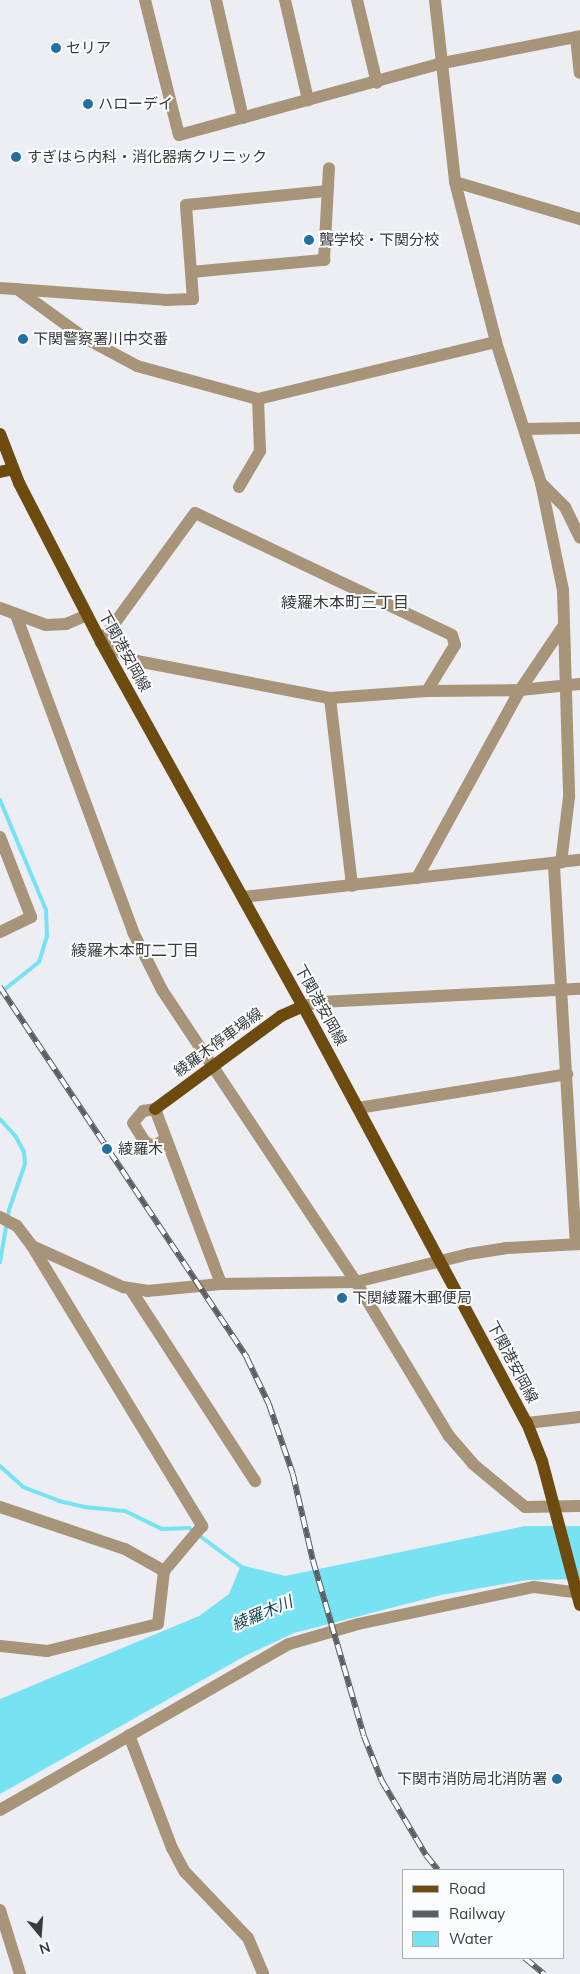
<!DOCTYPE html>
<html>
<head>
<meta charset="utf-8">
<style>
	body { margin:0 }
	#map { position:relative; width:580px; height:1974px; overflow:hidden; background:#eceef4; font-family:Mulish,"Noto Sans JP",sans-serif }
	div>[style] { position:absolute }
	.water>* { inset:0; background:#77e2f2 }
	.stream>* { height:4px; margin:-2px; padding:0 2px; transform-origin:2px; border-radius:2px; background:#77e2f2 }
	.minor>* { height:12px; margin:-6px; padding:0 6px; transform-origin:6px; border-radius:6px; background:#a89479 }
	.major>* { height:12px; margin:-6px; padding:0 6px; transform-origin:6px; border-radius:6px; background:#6d4a0d }
	.rail>* { height:5.5px; margin-top:-2.75px; transform-origin:0; background:repeating-linear-gradient(90deg,#fbfcfe 0 11px,#5d5e61 0 22px); box-sizing:border-box; border-block:1px solid #5d5e61 }
	.dots>* { width:14px; height:14px; translate:-50% -50%; box-sizing:border-box; border:2px solid #fbfcfe; border-radius:50% }
	span { translate:-50% -50%; white-space:nowrap; text-align:center; line-height:1.15; -webkit-text-stroke:4px #fbfcfe; paint-order:stroke }
	.poi-label { font-size:15px; color:#3a3b3d }
	.left { translate:0 -50%; text-align:left }
	.right { translate:-100% -50%; text-align:right }
	.street-label { font-size:15px; color:#3a3b3d }
	.neighbourhood-label { font-size:16px; color:#3a3b3d }
	.water-label { font-size:16px; color:#16474e; font-style:italic }
	.legend { position:absolute; left:402px; top:1869px; width:162px; height:90px; box-sizing:border-box; background:#fbfcfe; border:1px solid #aeafb1; margin:0; padding:6px 9px; list-style:none; font-size:15px; color:#3a3b3d }
	.legend li { display:flex; align-items:center; gap:10px; height:25px }
	.legend b { width:25px; border:1px solid #aeafb1 }
	.north { position:absolute; left:15px; top:1909px; width:50px; height:50px; -webkit-text-stroke:4px #fbfcfe; paint-order:stroke; rotate:162deg; font-size:14px; font-weight:700; line-height:20px; text-align:center; color:#3a3b3d }
	.north::after { content:''; display:block; margin:auto; width:18px; height:22px; background:#3a3b3d; clip-path:polygon(50% 0,100% 100%,50% 72%,0 100%) }
</style>
</head>
<body>
<div id="map">
	<div class="water">
		<i style="clip-path:polygon(525px 1526px,580px 1526px,580px 1579px,527px 1580px,441px 1595px,294px 1633px,245px 1656px,0 1794px,0 1699px,199px 1616px,229px 1594px,241px 1565px,285px 1576px)"></i>
	</div>
	<div class="stream">
		<i style="left:0;top:800px;width:119px;rotate:67.3deg"></i>
		<i style="left:46px;top:910px;width:26px;rotate:88deg"></i>
		<i style="left:47px;top:936px;width:27px;rotate:107deg"></i>
		<i style="left:39px;top:962px;width:50px;rotate:141.5deg"></i>
		<i style="left:0;top:1119px;width:24px;rotate:48deg"></i>
		<i style="left:16px;top:1137px;width:17px;rotate:62deg"></i>
		<i style="left:24px;top:1152px;width:12px;rotate:85deg"></i>
		<i style="left:25px;top:1164px;width:49px;rotate:109.2deg"></i>
		<i style="left:9px;top:1210px;width:53px;rotate:99.8deg"></i>
		<i style="left:0;top:1466px;width:31px;rotate:42deg"></i>
		<i style="left:23px;top:1487px;width:39px;rotate:21deg"></i>
		<i style="left:59px;top:1501px;width:26px;rotate:13deg"></i>
		<i style="left:84px;top:1507px;width:41px;rotate:5.6deg"></i>
		<i style="left:125px;top:1511px;width:41px;rotate:25.9deg"></i>
		<i style="left:162px;top:1529px;width:27px;rotate:-2deg"></i>
		<i style="left:189px;top:1528px;width:67px;rotate:36.5deg"></i>
	</div>
	<div class="minor">
		<i style="left:145px;top:0;width:139px;rotate:75.9deg"></i>
		<i style="left:179px;top:135px;width:274px;rotate:-15.3deg"></i>
		<i style="left:443px;top:63px;width:140px;rotate:-11.1deg"></i>
		<i style="left:216px;top:0;width:121px;rotate:77.1deg"></i>
		<i style="left:285px;top:0;width:103px;rotate:77deg"></i>
		<i style="left:357px;top:0;width:85px;rotate:76.5deg"></i>
		<i style="left:435px;top:0;width:183px;rotate:83.7deg"></i>
		<i style="left:455px;top:182px;width:165px;rotate:75.6deg"></i>
		<i style="left:496px;top:342px;width:148px;rotate:72.3deg"></i>
		<i style="left:541px;top:483px;width:109px;rotate:78.4deg"></i>
		<i style="left:563px;top:590px;width:207px;rotate:88.3deg"></i>
		<i style="left:569px;top:797px;width:66px;rotate:96.9deg"></i>
		<i style="left:576px;top:37px;width:36px;rotate:84deg"></i>
		<i style="left:455px;top:182px;width:130px;rotate:16.5deg"></i>
		<i style="left:191px;top:272px;width:134px;rotate:-5.2deg"></i>
		<i style="left:324px;top:260px;width:92px;rotate:-86.9deg"></i>
		<i style="left:0;top:288px;width:166px;rotate:4.1deg"></i>
		<i style="left:166px;top:300px;width:27px;rotate:-2deg"></i>
		<i style="left:193px;top:299px;width:94px;rotate:-94.3deg"></i>
		<i style="left:186px;top:205px;width:142px;rotate:-5.7deg"></i>
		<i style="left:17px;top:289px;width:82px;rotate:36deg"></i>
		<i style="left:83px;top:337px;width:61px;rotate:28.2deg"></i>
		<i style="left:137px;top:366px;width:125px;rotate:15.3deg"></i>
		<i style="left:258px;top:399px;width:245px;rotate:-13.5deg"></i>
		<i style="left:524px;top:429px;width:56px;rotate:-1deg"></i>
		<i style="left:541px;top:483px;width:34px;rotate:45deg"></i>
		<i style="left:565px;top:507px;width:34px;rotate:64deg"></i>
		<i style="left:239px;top:487px;width:42px;rotate:-59.7deg"></i>
		<i style="left:260px;top:451px;width:52px;rotate:-92.2deg"></i>
		<i style="left:0;top:608px;width:49px;rotate:20.3deg"></i>
		<i style="left:46px;top:625px;width:20px;rotate:-3deg"></i>
		<i style="left:66px;top:624px;width:23px;rotate:-23deg"></i>
		<i style="left:16px;top:615px;width:338px;rotate:69.7deg"></i>
		<i style="left:133px;top:932px;width:65px;rotate:63.4deg"></i>
		<i style="left:162px;top:990px;width:351px;rotate:56.4deg"></i>
		<i style="left:356px;top:1282px;width:180px;rotate:58.9deg"></i>
		<i style="left:449px;top:1436px;width:37px;rotate:49deg"></i>
		<i style="left:473px;top:1464px;width:67px;rotate:39.6deg"></i>
		<i style="left:525px;top:1507px;width:55px;rotate:-1deg"></i>
		<i style="left:427px;top:691px;width:54px;rotate:-58.7deg"></i>
		<i style="left:455px;top:645px;width:10px;rotate:-107deg"></i>
		<i style="left:452px;top:635px;width:284px;rotate:-154.6deg"></i>
		<i style="left:195px;top:513px;width:160px;rotate:126.1deg"></i>
		<i style="left:101px;top:642px;width:41px;rotate:27.8deg"></i>
		<i style="left:137px;top:661px;width:197px;rotate:10.9deg"></i>
		<i style="left:330px;top:698px;width:97px;rotate:-4.1deg"></i>
		<i style="left:427px;top:691px;width:93px;rotate:-0.6deg"></i>
		<i style="left:520px;top:690px;width:60px;rotate:-5.7deg"></i>
		<i style="left:330px;top:698px;width:189px;rotate:83.3deg"></i>
		<i style="left:0;top:837px;width:86px;rotate:68.8deg"></i>
		<i style="left:31px;top:917px;width:34px;rotate:154deg"></i>
		<i style="left:554px;top:866px;width:379px;rotate:86.7deg"></i>
		<i style="left:417px;top:878px;width:214px;rotate:-61.3deg"></i>
		<i style="left:520px;top:690px;width:78px;rotate:-55.9deg"></i>
		<i style="left:243px;top:897px;width:339px;rotate:-6.3deg"></i>
		<i style="left:303px;top:1006px;width:17px;rotate:-13deg"></i>
		<i style="left:320px;top:1002px;width:260px;rotate:-2.9deg"></i>
		<i style="left:358px;top:1108px;width:212px;rotate:-9.2deg"></i>
		<i style="left:166px;top:1139px;width:14px;rotate:150deg"></i>
		<i style="left:154px;top:1146px;width:10px;rotate:-156deg"></i>
		<i style="left:145px;top:1142px;width:22px;rotate:-122deg"></i>
		<i style="left:133px;top:1123px;width:16px;rotate:-50deg"></i>
		<i style="left:143px;top:1111px;width:12px;rotate:-9deg"></i>
		<i style="left:155px;top:1109px;width:187px;rotate:69.3deg"></i>
		<i style="left:0;top:1217px;width:19px;rotate:28deg"></i>
		<i style="left:17px;top:1226px;width:25px;rotate:53deg"></i>
		<i style="left:32px;top:1246px;width:328px;rotate:58.7deg"></i>
		<i style="left:202px;top:1526px;width:59px;rotate:130.2deg"></i>
		<i style="left:164px;top:1571px;width:53px;rotate:96.5deg"></i>
		<i style="left:158px;top:1624px;width:114px;rotate:166.3deg"></i>
		<i style="left:47px;top:1651px;width:47px;rotate:-173.9deg"></i>
		<i style="left:32px;top:1246px;width:100px;rotate:24.3deg"></i>
		<i style="left:123px;top:1287px;width:24px;rotate:9deg"></i>
		<i style="left:147px;top:1291px;width:74px;rotate:-5.4deg"></i>
		<i style="left:221px;top:1284px;width:135px;rotate:-0.8deg"></i>
		<i style="left:356px;top:1282px;width:116px;rotate:-13.9deg"></i>
		<i style="left:469px;top:1254px;width:37px;rotate:-9deg"></i>
		<i style="left:506px;top:1248px;width:74px;rotate:-3.1deg"></i>
		<i style="left:131px;top:1290px;width:228px;rotate:57deg"></i>
		<i style="left:527px;top:1423px;width:53px;rotate:-6.5deg"></i>
		<i style="left:0;top:1507px;width:132px;rotate:18.6deg"></i>
		<i style="left:125px;top:1549px;width:45px;rotate:29.4deg"></i>
		<i style="left:129px;top:1735px;width:121px;rotate:69.2deg"></i>
		<i style="left:172px;top:1848px;width:27px;rotate:62deg"></i>
		<i style="left:185px;top:1872px;width:91px;rotate:46.3deg"></i>
		<i style="left:248px;top:1938px;width:39px;rotate:67deg"></i>
		<i style="left:0;top:1810px;width:333px;rotate:-29.9deg"></i>
		<i style="left:289px;top:1644px;width:72px;rotate:-16.2deg"></i>
		<i style="left:358px;top:1624px;width:180px;rotate:-11.9deg"></i>
		<i style="left:534px;top:1587px;width:46px;rotate:7.4deg"></i>
		<i style="left:0;top:1910px;width:67px;rotate:72.6deg"></i>
	</div>
	<div class="major">
		<i style="left:0;top:434px;width:53px;rotate:68.8deg"></i>
		<i style="left:19px;top:483px;width:179px;rotate:62.7deg"></i>
		<i style="left:101px;top:642px;width:416px;rotate:61deg"></i>
		<i style="left:303px;top:1006px;width:473px;rotate:61.8deg"></i>
		<i style="left:527px;top:1423px;width:41px;rotate:68.5deg"></i>
		<i style="left:542px;top:1461px;width:149px;rotate:75.2deg"></i>
		<i style="left:0;top:472px;width:13px;rotate:-13deg"></i>
		<i style="left:155px;top:1109px;width:157px;rotate:-36.4deg"></i>
		<i style="left:281px;top:1016px;width:24px;rotate:-24deg"></i>
	</div>
	<div class="rail">
		<i style="left:0;top:987px;width:446px;rotate:56.3deg"></i>
		<i style="left:247px;top:1358px;width:51px;rotate:64.4deg"></i>
		<i style="left:269px;top:1404px;width:74px;rotate:71.1deg"></i>
		<i style="left:293px;top:1474px;width:88px;rotate:76.9deg"></i>
		<i style="left:313px;top:1560px;width:183px;rotate:73.8deg"></i>
		<i style="left:364px;top:1736px;width:48px;rotate:68.2deg"></i>
		<i style="left:382px;top:1781px;width:86px;rotate:59.3deg"></i>
		<i style="left:426px;top:1855px;width:19px;rotate:51deg"></i>
		<i style="left:525px;top:1958px;width:25px;rotate:40deg"></i>
	</div>
	<div class="dots">
		<i style="left:56px;top:48px;background:#2270a2"></i>
		<i style="left:88px;top:104px;background:#2270a2"></i>
		<i style="left:16px;top:157px;background:#2270a2"></i>
		<i style="left:309px;top:240px;background:#2270a2"></i>
		<i style="left:23px;top:339px;background:#2270a2"></i>
		<i style="left:107px;top:1149px;background:#2270a2"></i>
		<i style="left:342px;top:1298px;background:#2270a2"></i>
		<i style="left:557px;top:1779px;background:#2270a2"></i>
	</div>
	<div class="poi-label">
		<span class="left" style="left:66px;top:48px">セリア</span>
		<span class="left" style="left:98px;top:104px">ハローデイ</span>
		<span class="left" style="left:27px;top:157px">すぎはら内科・消化器病クリニック</span>
		<span class="left" style="left:319px;top:240px">聾学校・下関分校</span>
		<span class="left" style="left:33px;top:339px">下関警察署川中交番</span>
		<span class="left" style="left:118px;top:1149px">綾羅木</span>
		<span class="left" style="left:352px;top:1298px">下関綾羅木郵便局</span>
		<span class="right" style="left:547px;top:1779px">下関市消防局北消防署</span>
	</div>
	<div class="street-label">
		<span style="left:125px;top:651px;rotate:61deg">下関港安岡線</span>
		<span style="left:321px;top:1005px;rotate:61deg">下関港安岡線</span>
		<span style="left:218px;top:1042px;rotate:-36deg">綾羅木停車場線</span>
		<span style="left:513px;top:1362px;rotate:62deg">下関港安岡線</span>
	</div>
	<div class="neighbourhood-label">
		<span style="left:345px;top:602px">綾羅木本町三丁目</span>
		<span style="left:135px;top:950px">綾羅木本町二丁目</span>
	</div>
	<div class="water-label">
		<span style="left:262px;top:1613px;rotate:-23deg">綾羅木川</span>
	</div>
	<ul class="legend">
	<li><b style="height:6px;background:#6d4a0d"></b>Road</li>
	<li><b style="height:6px;background:#5d5e61"></b>Railway</li>
	<li><b style="height:14px;background:#77e2f2"></b>Water</li>
	</ul>
	<div class="north">N</div>
</div>
</body>
</html>
